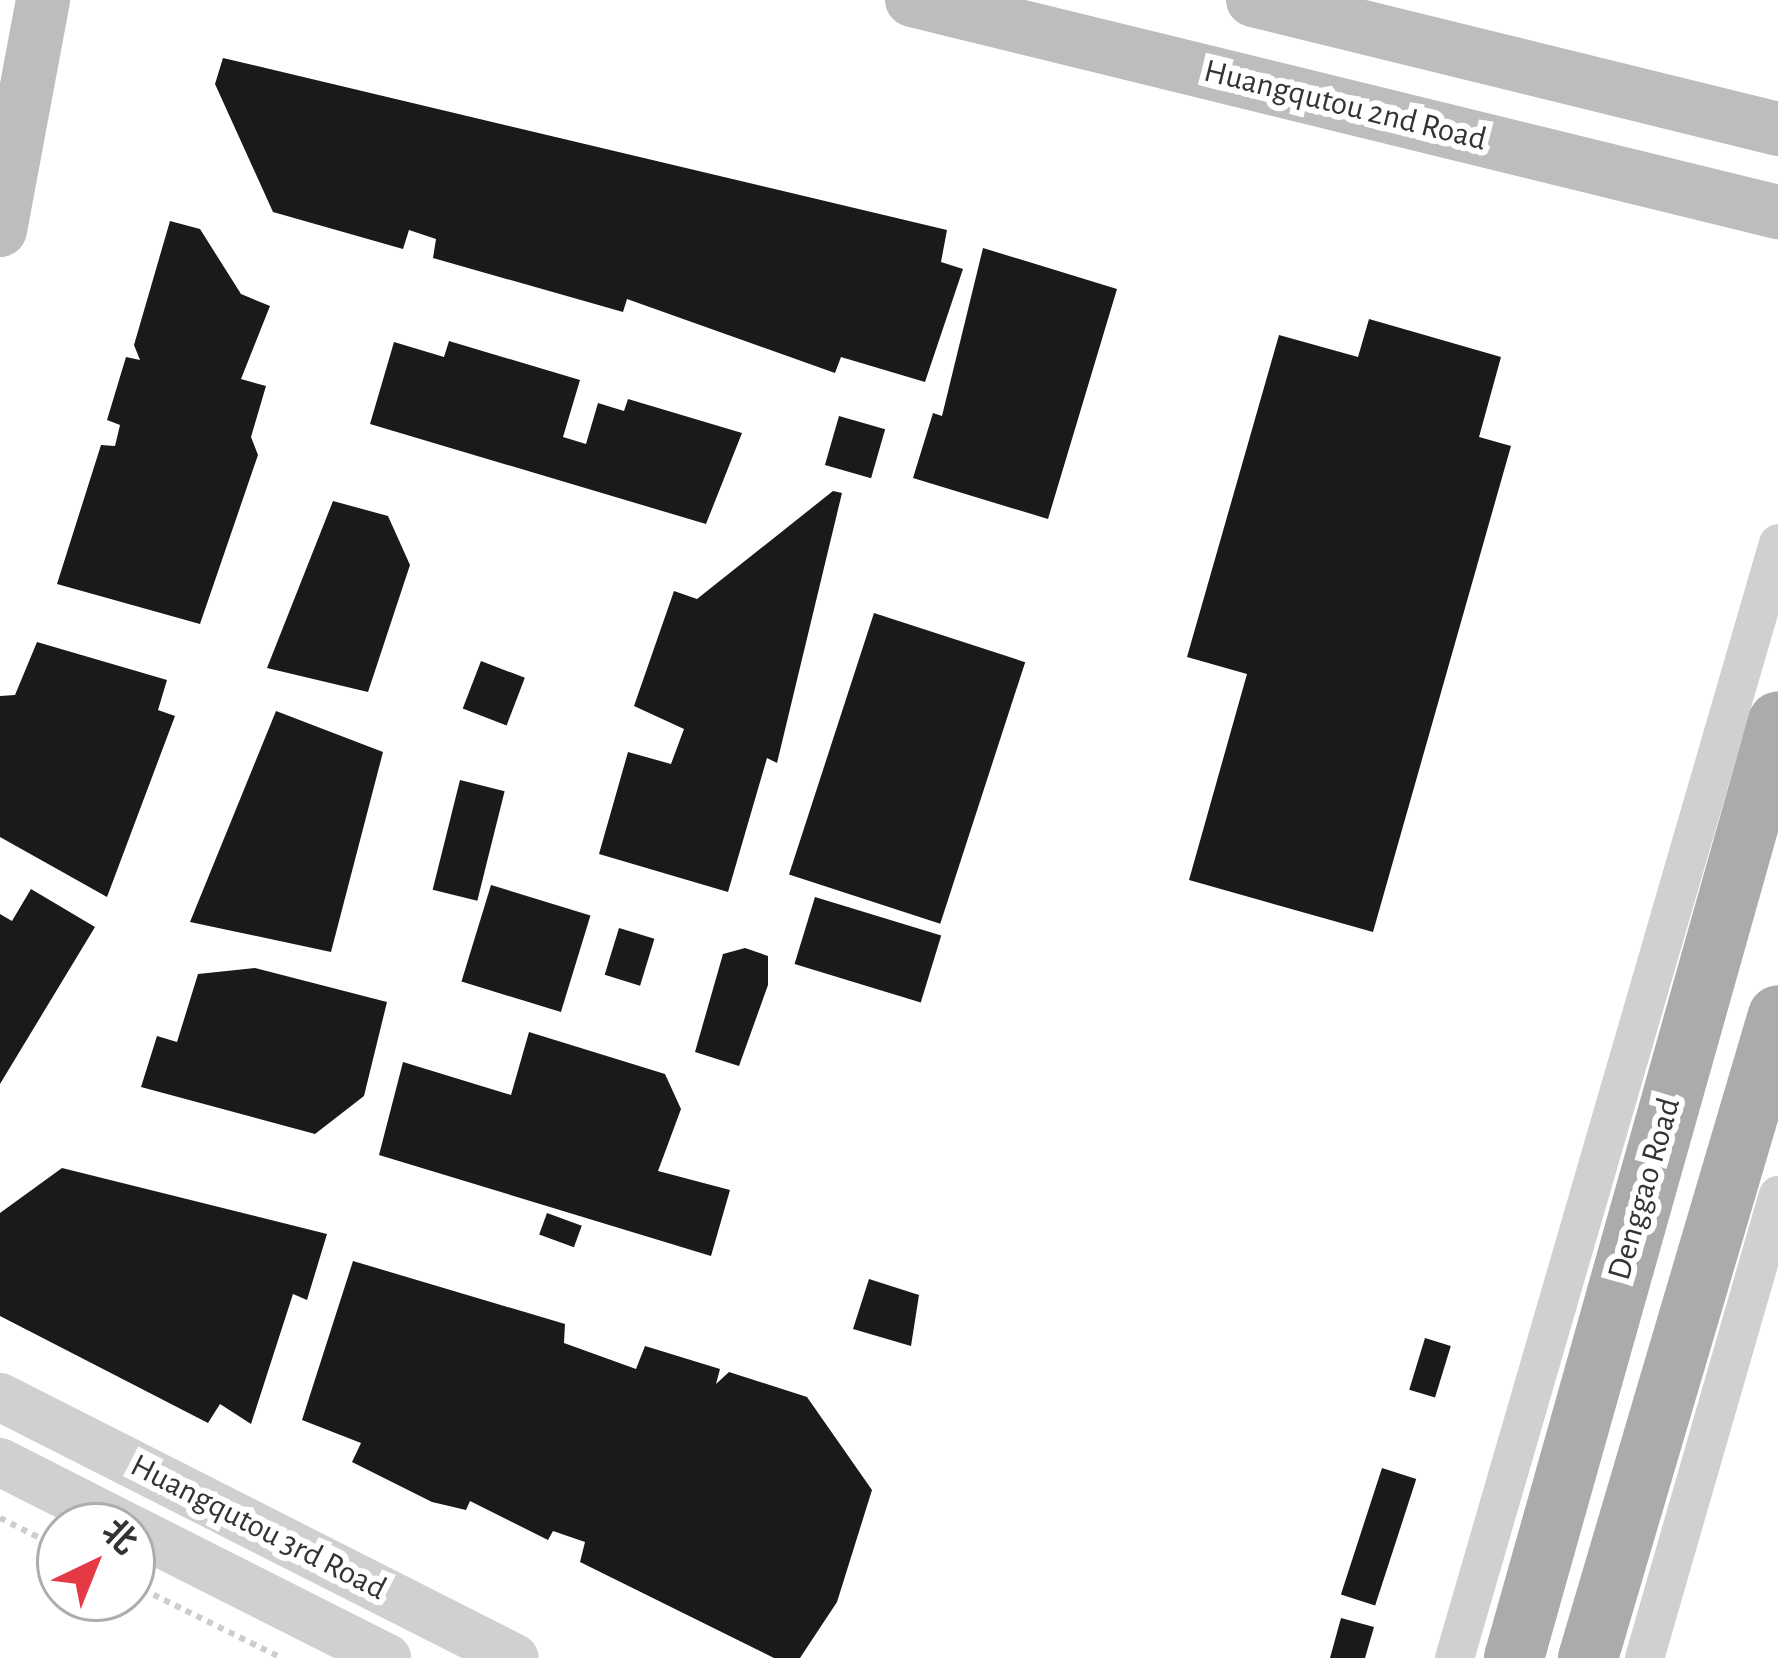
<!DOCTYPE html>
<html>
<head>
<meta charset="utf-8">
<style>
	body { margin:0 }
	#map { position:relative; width:1778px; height:1658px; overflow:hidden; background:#fff; font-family:"Alegreya Sans","Noto Sans SC",sans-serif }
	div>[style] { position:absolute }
	.building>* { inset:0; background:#1a1a1a; transform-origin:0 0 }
	.path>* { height:6px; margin-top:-3px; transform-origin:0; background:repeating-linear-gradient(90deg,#cdcdcd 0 6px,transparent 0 12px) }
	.minor>* { height:39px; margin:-19.5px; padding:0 19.5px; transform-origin:19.5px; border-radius:19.5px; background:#d0d0d0 }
	.tertiary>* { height:48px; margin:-24px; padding:0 24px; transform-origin:24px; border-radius:24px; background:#d0d0d0 }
	.secondary>* { height:54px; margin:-27px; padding:0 27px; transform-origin:27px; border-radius:27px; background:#bdbdbd }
	.primary>* { height:60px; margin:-30px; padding:0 30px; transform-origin:30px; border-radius:30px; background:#ababab }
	span { translate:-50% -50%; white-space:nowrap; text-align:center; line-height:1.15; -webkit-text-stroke:12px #fff; paint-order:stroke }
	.street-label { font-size:33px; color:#333 }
	.north { position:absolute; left:36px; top:1502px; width:120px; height:120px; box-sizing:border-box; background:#fff; border:3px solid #adadad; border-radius:50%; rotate:43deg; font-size:33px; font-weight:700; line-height:48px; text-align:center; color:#333 }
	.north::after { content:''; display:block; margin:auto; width:42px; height:54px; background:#e63946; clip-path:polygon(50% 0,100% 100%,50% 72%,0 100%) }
</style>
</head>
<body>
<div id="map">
	<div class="building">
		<i style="clip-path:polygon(223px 58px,947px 230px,941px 262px,963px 269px,925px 382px,841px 357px,835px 373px,627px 299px,623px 312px,433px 258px,436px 239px,409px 230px,403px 249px,273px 212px,215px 84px)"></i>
		<i style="clip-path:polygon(170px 221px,200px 229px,241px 294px,270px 306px,241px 379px,266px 386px,251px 437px,258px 455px,200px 624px,57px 584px,101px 445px,115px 446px,120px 425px,107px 420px,126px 357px,140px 360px,134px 345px)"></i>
		<i style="clip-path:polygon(983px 248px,1117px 289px,1048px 519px,913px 478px,933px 413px,942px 416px)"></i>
		<i style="clip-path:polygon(1369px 319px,1501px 357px,1479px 437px,1511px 446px,1373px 932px,1189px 880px,1247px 674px,1187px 657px,1279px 335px,1358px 357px)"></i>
		<i style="clip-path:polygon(449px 341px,580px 380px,563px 437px,586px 444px,598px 403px,624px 411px,628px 399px,742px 433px,706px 524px,370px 424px,394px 342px,444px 357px)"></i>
		<i style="left:839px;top:416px;width:48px;height:51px;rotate:16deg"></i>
		<i style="clip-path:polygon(833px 491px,842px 493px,777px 763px,767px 758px,728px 892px,599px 854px,628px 752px,671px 764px,684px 729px,634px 706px,674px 591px,697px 599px)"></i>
		<i style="clip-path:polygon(333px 501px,388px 516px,410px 565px,368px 692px,267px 668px)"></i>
		<i style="left:874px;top:613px;width:159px;height:275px;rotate:18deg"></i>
		<i style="clip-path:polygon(37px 642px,167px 680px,158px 710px,175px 716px,107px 897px,0 837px,0 696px,15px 695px)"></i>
		<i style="left:481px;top:661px;width:47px;height:51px;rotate:21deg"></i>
		<i style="clip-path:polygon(276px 711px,383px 752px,331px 952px,190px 922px)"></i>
		<i style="left:460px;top:780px;width:46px;height:113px;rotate:14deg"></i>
		<i style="left:491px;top:885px;width:104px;height:101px;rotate:17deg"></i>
		<i style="clip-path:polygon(31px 889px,95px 927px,0 1084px,0 914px,12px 921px)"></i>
		<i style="left:815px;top:897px;width:132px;height:70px;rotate:17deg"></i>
		<i style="left:619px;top:928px;width:37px;height:49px;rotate:17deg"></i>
		<i style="clip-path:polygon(745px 948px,768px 956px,768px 985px,739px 1066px,695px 1052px,723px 954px)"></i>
		<i style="clip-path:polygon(255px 968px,387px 1002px,364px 1096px,315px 1134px,141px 1087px,157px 1036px,177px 1042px,198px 974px)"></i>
		<i style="clip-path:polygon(529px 1032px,665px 1074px,681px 1109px,658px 1171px,730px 1190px,711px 1256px,379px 1155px,403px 1062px,511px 1095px)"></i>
		<i style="clip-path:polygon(62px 1168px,327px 1234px,307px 1300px,293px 1294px,251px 1424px,220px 1404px,208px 1423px,0 1316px,0 1213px)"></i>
		<i style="left:547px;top:1213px;width:37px;height:23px;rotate:20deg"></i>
		<i style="clip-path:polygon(353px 1261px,565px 1324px,564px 1343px,636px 1369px,645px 1346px,720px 1369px,716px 1384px,729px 1372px,807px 1397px,872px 1490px,837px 1602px,800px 1658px,774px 1658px,580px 1562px,585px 1542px,553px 1531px,548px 1540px,470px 1501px,466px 1510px,432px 1502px,352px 1462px,361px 1443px,302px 1420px)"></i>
		<i style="clip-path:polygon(869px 1279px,919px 1295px,911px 1346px,853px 1329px)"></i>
		<i style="left:1425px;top:1338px;width:27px;height:54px;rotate:17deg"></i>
		<i style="left:1382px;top:1468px;width:36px;height:133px;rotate:18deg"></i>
		<i style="clip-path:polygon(1341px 1618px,1374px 1627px,1365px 1658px,1330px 1658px)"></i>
	</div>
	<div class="path">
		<i style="left:0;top:1518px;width:67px;rotate:26.6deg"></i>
		<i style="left:132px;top:1584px;width:167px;rotate:26.3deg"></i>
	</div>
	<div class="minor">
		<i style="left:1454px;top:1658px;width:1161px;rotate:-73.8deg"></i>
		<i style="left:1644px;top:1658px;width:482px;rotate:-73.9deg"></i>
	</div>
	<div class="tertiary">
		<i style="left:0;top:1397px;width:577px;rotate:26.88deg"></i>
		<i style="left:0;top:1462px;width:141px;rotate:26.9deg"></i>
		<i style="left:132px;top:1529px;width:286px;rotate:26.8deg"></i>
	</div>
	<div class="secondary">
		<i style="left:912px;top:0;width:892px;rotate:13.76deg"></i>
		<i style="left:1253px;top:0;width:541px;rotate:13.8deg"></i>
		<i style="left:0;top:230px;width:234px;rotate:-79.4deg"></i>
	</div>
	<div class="primary">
		<i style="left:1514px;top:1658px;width:973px;rotate:-74.26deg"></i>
		<i style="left:1588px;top:1658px;width:670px;rotate:-73.54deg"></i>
	</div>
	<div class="street-label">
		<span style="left:1345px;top:106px;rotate:14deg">Huangqutou 2nd Road</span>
		<span style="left:1645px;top:1189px;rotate:-74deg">Denggao Road</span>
		<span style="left:258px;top:1528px;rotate:27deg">Huangqutou 3rd Road</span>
	</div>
	<div class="north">北</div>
</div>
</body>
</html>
